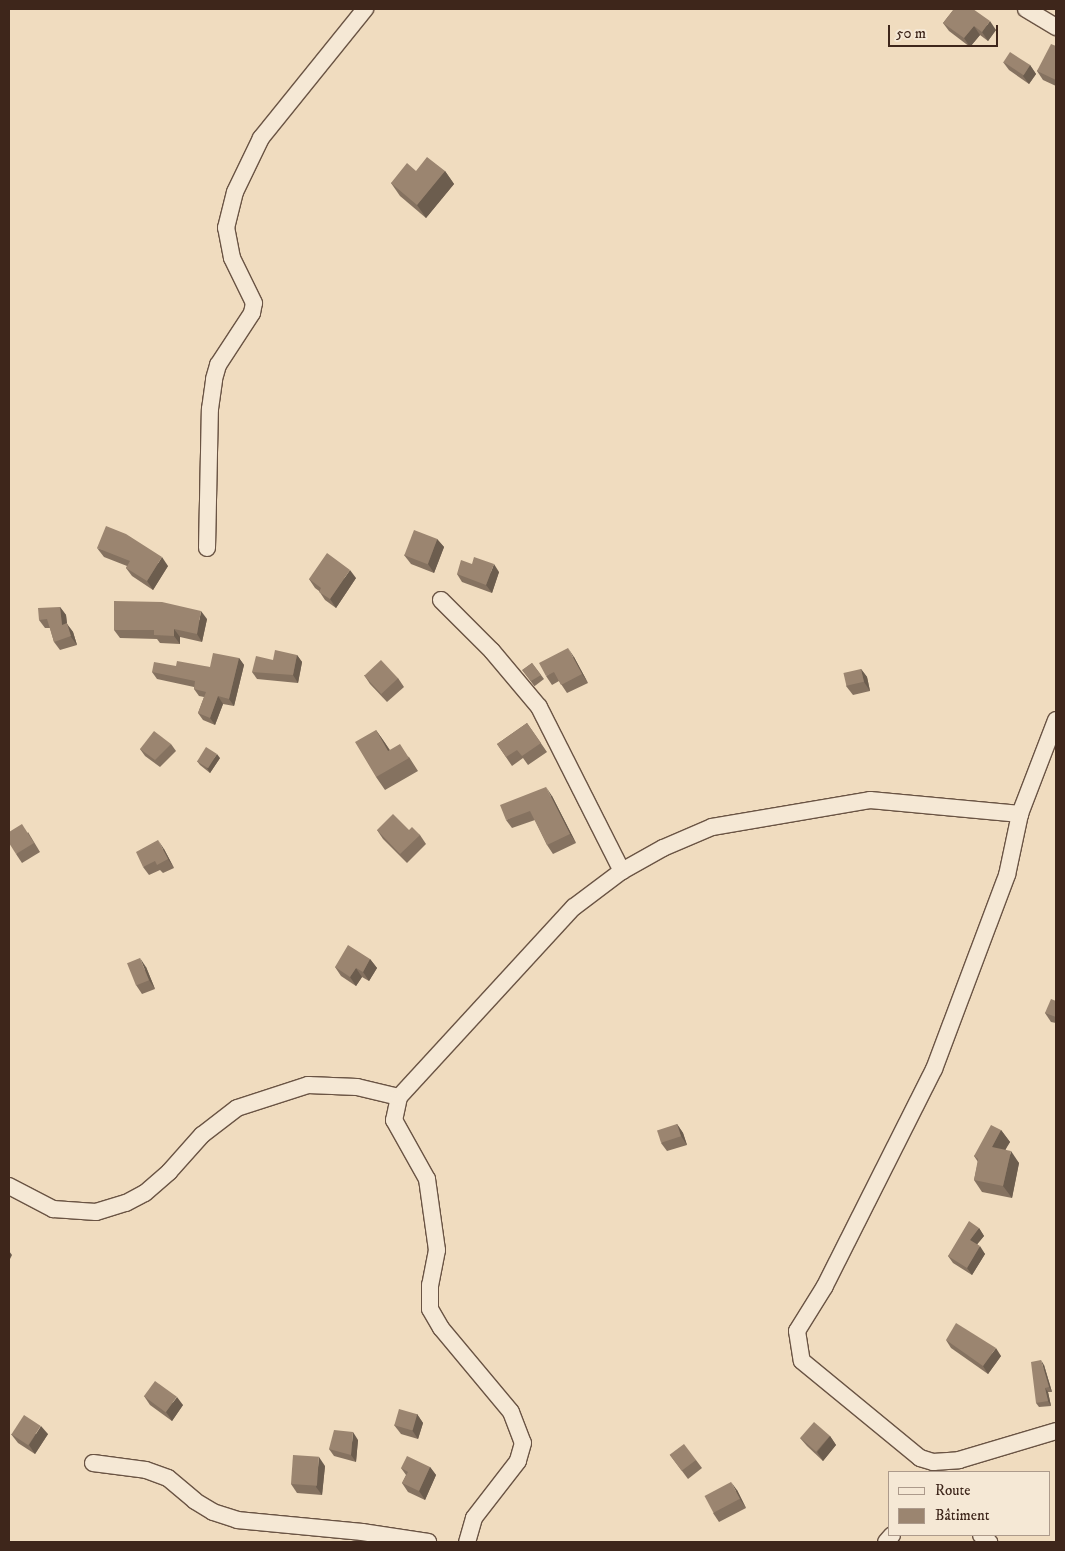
<!DOCTYPE html>
<html>
<head>
<meta charset="utf-8">
<style>
	body { margin:0 }
	#map { position:relative; width:1065px; height:1551px; overflow:hidden; background:#f0dcbf; font-family:"IM FELL DW Pica",serif }
	div>[style] { position:absolute }
	.roads { filter:drop-shadow(1px 0 #6a5444) drop-shadow(-1px 0 #6a5444) drop-shadow(0 1px #6a5444) drop-shadow(0 -1px #6a5444) }
	.minor>* { height:16px; margin:-8px; padding:0 8px; transform-origin:8px; border-radius:8px; background:#f5e8d5 }
	.wall>* { inset:0; background:#857260; transform-origin:0 0 }
	.shaded-wall>* { inset:0; background:#6c5d4e }
	.building>* { inset:0; background:#9b8570; transform-origin:0 0 }
	span { translate:-50% -50%; white-space:nowrap; text-align:center; line-height:1.15; -webkit-text-stroke:4px #f5e8d5; paint-order:stroke }
	.frame { position:absolute; inset:0; border:10px solid #3e261b; pointer-events:none }
	.legend { position:absolute; left:888px; top:1471px; width:162px; height:65px; box-sizing:border-box; background:#f5e8d5; border:1px solid #ac9a8b; margin:0; padding:6px 9px; list-style:none; font-size:15px; color:#3e261b }
	.legend li { display:flex; align-items:center; gap:10px; height:25px }
	.legend b { width:25px; border:1px solid #ac9a8b }
	.scale { position:absolute; left:888px; top:25px; width:110px; height:22px; box-sizing:border-box; border:2px solid #3e261b; border-top:0; padding-left:6px; font-size:15px; line-height:18px; white-space:nowrap; color:#3e261b; -webkit-text-stroke:4px #f5e8d5; paint-order:stroke }
</style>
</head>
<body>
<div id="map">
	<div class="roads">
		<div class="minor">
			<i style="left:1026px;top:9px;width:35px;rotate:31deg"></i>
			<i style="left:207px;top:548px;width:139px;rotate:-88.8deg"></i>
			<i style="left:210px;top:409px;width:30px;rotate:-82deg"></i>
			<i style="left:214px;top:379px;width:15px;rotate:-74deg"></i>
			<i style="left:218px;top:365px;width:62px;rotate:-56.8deg"></i>
			<i style="left:252px;top:313px;width:10px;rotate:-79deg"></i>
			<i style="left:254px;top:303px;width:50px;rotate:-116.1deg"></i>
			<i style="left:232px;top:258px;width:31px;rotate:-101deg"></i>
			<i style="left:226px;top:228px;width:37px;rotate:-76deg"></i>
			<i style="left:235px;top:192px;width:60px;rotate:-64.3deg"></i>
			<i style="left:261px;top:138px;width:166px;rotate:-51.1deg"></i>
			<i style="left:441px;top:600px;width:72px;rotate:45deg"></i>
			<i style="left:492px;top:651px;width:73px;rotate:50deg"></i>
			<i style="left:539px;top:707px;width:184px;rotate:63.2deg"></i>
			<i style="left:1056px;top:720px;width:101px;rotate:111deg"></i>
			<i style="left:1020px;top:814px;width:62px;rotate:102deg"></i>
			<i style="left:1007px;top:875px;width:207px;rotate:110.6deg"></i>
			<i style="left:934px;top:1069px;width:243px;rotate:116.7deg"></i>
			<i style="left:825px;top:1286px;width:53px;rotate:121.9deg"></i>
			<i style="left:797px;top:1331px;width:30px;rotate:81deg"></i>
			<i style="left:802px;top:1361px;width:153px;rotate:39.4deg"></i>
			<i style="left:920px;top:1458px;width:14px;rotate:17deg"></i>
			<i style="left:933px;top:1462px;width:26px;rotate:-4deg"></i>
			<i style="left:959px;top:1460px;width:101px;rotate:-16.6deg"></i>
			<i style="left:399px;top:1097px;width:24px;rotate:102deg"></i>
			<i style="left:394px;top:1120px;width:68px;rotate:60.8deg"></i>
			<i style="left:427px;top:1179px;width:72px;rotate:82deg"></i>
			<i style="left:437px;top:1250px;width:36px;rotate:101deg"></i>
			<i style="left:430px;top:1285px;width:24px;rotate:90deg"></i>
			<i style="left:430px;top:1309px;width:22px;rotate:60deg"></i>
			<i style="left:441px;top:1328px;width:109px;rotate:50.2deg"></i>
			<i style="left:511px;top:1412px;width:33px;rotate:69deg"></i>
			<i style="left:523px;top:1443px;width:19px;rotate:106deg"></i>
			<i style="left:518px;top:1461px;width:72px;rotate:127.7deg"></i>
			<i style="left:474px;top:1518px;width:25px;rotate:106deg"></i>
			<i style="left:9px;top:1186px;width:50px;rotate:27.6deg"></i>
			<i style="left:53px;top:1209px;width:43px;rotate:4deg"></i>
			<i style="left:96px;top:1212px;width:31px;rotate:-17deg"></i>
			<i style="left:126px;top:1203px;width:21px;rotate:-28deg"></i>
			<i style="left:145px;top:1193px;width:32px;rotate:-41deg"></i>
			<i style="left:169px;top:1172px;width:50px;rotate:-48.3deg"></i>
			<i style="left:202px;top:1135px;width:44px;rotate:-37.6deg"></i>
			<i style="left:237px;top:1108px;width:75px;rotate:-17.9deg"></i>
			<i style="left:308px;top:1085px;width:49px;rotate:2.3deg"></i>
			<i style="left:357px;top:1087px;width:43px;rotate:13.4deg"></i>
			<i style="left:399px;top:1097px;width:258px;rotate:-47.4deg"></i>
			<i style="left:574px;top:907px;width:60px;rotate:-36.9deg"></i>
			<i style="left:622px;top:871px;width:47px;rotate:-29.3deg"></i>
			<i style="left:663px;top:848px;width:53px;rotate:-23.2deg"></i>
			<i style="left:712px;top:827px;width:160px;rotate:-9.7deg"></i>
			<i style="left:870px;top:800px;width:151px;rotate:5.3deg"></i>
			<i style="left:93px;top:1463px;width:53px;rotate:7.5deg"></i>
			<i style="left:146px;top:1470px;width:23px;rotate:20deg"></i>
			<i style="left:168px;top:1478px;width:35px;rotate:40deg"></i>
			<i style="left:195px;top:1501px;width:21px;rotate:31deg"></i>
			<i style="left:213px;top:1512px;width:25px;rotate:18deg"></i>
			<i style="left:237px;top:1520px;width:126px;rotate:5.5deg"></i>
			<i style="left:362px;top:1532px;width:67px;rotate:8.6deg"></i>
			<i style="left:981px;top:1535px;width:11px;rotate:41deg"></i>
			<i style="left:886px;top:1542px;width:9px;rotate:-49deg"></i>
		</div>
	</div>
	<div class="wall">
		<i style="clip-path:polygon(954px 9px,996px 30px,988px 41px,980px 35px,970px 47px,949px 31px,943px 23px)"></i>
		<i style="clip-path:polygon(1056px 46px,1056px 86px,1043px 80px,1037px 71px)"></i>
		<i style="clip-path:polygon(1003px 62px,1030px 65px,1036px 74px,1029px 84px,1009px 70px)"></i>
		<i style="clip-path:polygon(416px 171px,445px 171px,454px 184px,426px 218px,400px 196px,391px 183px)"></i>
		<i style="clip-path:polygon(437px 539px,444px 547px,434px 573px,411px 564px,404px 555px)"></i>
		<i style="clip-path:polygon(97px 548px,168px 566px,153px 590px,132px 576px,126px 568px,127px 566px,104px 557px)"></i>
		<i style="clip-path:polygon(499px 572px,492px 593px,462px 582px,457px 574px)"></i>
		<i style="clip-path:polygon(356px 578px,336px 608px,325px 600px,319px 591px,315px 588px,309px 579px)"></i>
		<i style="clip-path:polygon(60px 607px,66px 615px,67px 624px,73px 632px,77px 645px,60px 650px,54px 642px,50px 628px,45px 628px,39px 620px)"></i>
		<i style="clip-path:polygon(207px 619px,202px 642px,180px 637px,180px 644px,160px 643px,157px 639px,120px 638px,114px 630px)"></i>
		<i style="clip-path:polygon(297px 655px,302px 662px,298px 683px,257px 679px,252px 672px)"></i>
		<i style="clip-path:polygon(574px 657px,588px 683px,567px 693px,559px 681px,552px 685px,546px 676px)"></i>
		<i style="clip-path:polygon(239px 658px,244px 665px,234px 706px,223px 704px,215px 725px,203px 720px,198px 713px,204px 697px,199px 696px,194px 689px,194px 687px,157px 679px,152px 672px,176px 666px,210px 667px)"></i>
		<i style="left:532px;top:663px;width:20px;height:12px;rotate:53deg"></i>
		<i style="clip-path:polygon(861px 669px,867px 677px,870px 691px,853px 695px,846px 686px)"></i>
		<i style="clip-path:polygon(364px 675px,398px 678px,404px 687px,387px 702px,370px 684px)"></i>
		<i style="clip-path:polygon(527px 723px,547px 752px,528px 765px,523px 758px,512px 766px,497px 744px)"></i>
		<i style="clip-path:polygon(376px 730px,390px 750px,409px 757px,418px 771px,385px 790px,376px 777px)"></i>
		<i style="clip-path:polygon(171px 744px,176px 751px,160px 767px,145px 756px,140px 749px)"></i>
		<i style="clip-path:polygon(220px 758px,210px 773px,200px 765px,197px 761px)"></i>
		<i style="clip-path:polygon(552px 796px,576px 843px,553px 854px,547px 845px,535px 820px,512px 828px,506px 820px)"></i>
		<i style="clip-path:polygon(377px 830px,409px 830px,420px 835px,426px 844px,407px 863px,383px 839px)"></i>
		<i style="clip-path:polygon(28px 832px,40px 852px,22px 863px,16px 854px)"></i>
		<i style="clip-path:polygon(164px 849px,174px 868px,163px 873px,160px 870px,149px 875px,143px 867px)"></i>
		<i style="clip-path:polygon(370px 959px,377px 968px,369px 981px,362px 977px,356px 986px,341px 976px,335px 967px)"></i>
		<i style="clip-path:polygon(146px 967px,155px 989px,142px 994px,136px 985px)"></i>
		<i style="clip-path:polygon(1056px 1001px,1056px 1023px,1051px 1022px,1045px 1013px)"></i>
		<i style="clip-path:polygon(677px 1124px,683px 1133px,687px 1145px,667px 1151px,661px 1143px)"></i>
		<i style="clip-path:polygon(1001px 1130px,1010px 1142px,1005px 1149px,1019px 1163px,1012px 1198px,982px 1192px,974px 1180px,978px 1162px,974px 1156px)"></i>
		<i style="clip-path:polygon(979px 1228px,984px 1236px,977px 1244px,985px 1254px,972px 1275px,953px 1263px,948px 1256px)"></i>
		<i style="clip-path:polygon(946px 1340px,1001px 1356px,988px 1374px,951px 1348px)"></i>
		<i style="clip-path:polygon(1044px 1365px,1052px 1392px,1048px 1392px,1051px 1406px,1039px 1407px,1036px 1403px)"></i>
		<i style="clip-path:polygon(144px 1396px,183px 1405px,172px 1421px,150px 1405px)"></i>
		<i style="clip-path:polygon(417px 1414px,423px 1423px,418px 1439px,401px 1434px,394px 1425px)"></i>
		<i style="clip-path:polygon(11px 1434px,48px 1434px,35px 1454px,18px 1443px)"></i>
		<i style="clip-path:polygon(830px 1436px,836px 1445px,823px 1461px,807px 1446px,800px 1438px)"></i>
		<i style="clip-path:polygon(358px 1440px,356px 1462px,334px 1456px,329px 1449px)"></i>
		<i style="clip-path:polygon(670px 1455px,696px 1460px,702px 1468px,688px 1479px)"></i>
		<i style="clip-path:polygon(325px 1466px,322px 1495px,297px 1493px,291px 1484px)"></i>
		<i style="clip-path:polygon(430px 1467px,436px 1475px,425px 1500px,408px 1492px,402px 1483px,406px 1475px,401px 1468px)"></i>
		<i style="clip-path:polygon(737px 1490px,746px 1508px,719px 1522px,713px 1513px)"></i>
	</div>
	<div class="shaded-wall">
		<i style="clip-path:polygon(990px 21px,996px 30px,988px 41px,982px 32px)"></i>
		<i style="clip-path:polygon(974px 26px,980px 35px,970px 47px,964px 38px)"></i>
		<i style="clip-path:polygon(1030px 65px,1036px 74px,1029px 84px,1023px 76px)"></i>
		<i style="clip-path:polygon(445px 171px,454px 184px,426px 218px,417px 205px)"></i>
		<i style="clip-path:polygon(437px 539px,444px 547px,434px 573px,428px 564px)"></i>
		<i style="clip-path:polygon(162px 557px,168px 566px,153px 590px,147px 581px)"></i>
		<i style="clip-path:polygon(494px 564px,499px 572px,492px 593px,486px 585px)"></i>
		<i style="clip-path:polygon(350px 570px,356px 578px,336px 608px,330px 599px)"></i>
		<i style="clip-path:polygon(60px 607px,66px 615px,67px 624px,73px 632px,77px 645px,62px 625px)"></i>
		<i style="clip-path:polygon(201px 611px,207px 619px,202px 642px,197px 634px)"></i>
		<i style="clip-path:polygon(174px 629px,180px 637px,180px 644px,174px 636px)"></i>
		<i style="clip-path:polygon(568px 648px,574px 657px,588px 683px,582px 674px)"></i>
		<i style="clip-path:polygon(297px 655px,302px 662px,298px 683px,293px 675px)"></i>
		<i style="clip-path:polygon(239px 658px,244px 665px,234px 706px,229px 699px)"></i>
		<i style="clip-path:polygon(861px 669px,867px 677px,870px 691px,864px 682px)"></i>
		<i style="clip-path:polygon(218px 696px,223px 704px,215px 725px,210px 718px)"></i>
		<i style="clip-path:polygon(376px 730px,385px 743px,398px 764px,388px 751px)"></i>
		<i style="clip-path:polygon(217px 754px,220px 758px,210px 773px,207px 768px)"></i>
		<i style="clip-path:polygon(546px 787px,552px 796px,576px 843px,570px 834px)"></i>
		<i style="clip-path:polygon(158px 840px,164px 849px,174px 868px,168px 859px)"></i>
		<i style="clip-path:polygon(140px 958px,146px 967px,155px 989px,149px 980px)"></i>
		<i style="clip-path:polygon(370px 959px,377px 968px,369px 981px,363px 972px)"></i>
		<i style="clip-path:polygon(356px 968px,362px 977px,356px 986px,350px 977px)"></i>
		<i style="clip-path:polygon(677px 1124px,683px 1133px,687px 1145px,681px 1136px)"></i>
		<i style="clip-path:polygon(1001px 1130px,1010px 1142px,1000px 1159px,992px 1147px)"></i>
		<i style="clip-path:polygon(1011px 1151px,1019px 1163px,1012px 1198px,1003px 1186px)"></i>
		<i style="clip-path:polygon(979px 1228px,984px 1236px,975px 1247px,970px 1240px)"></i>
		<i style="clip-path:polygon(980px 1246px,985px 1254px,972px 1275px,967px 1268px)"></i>
		<i style="clip-path:polygon(9px 1251px,12px 1255px,9px 1261px)"></i>
		<i style="clip-path:polygon(996px 1348px,1001px 1356px,988px 1374px,983px 1366px)"></i>
		<i style="clip-path:polygon(1041px 1360px,1044px 1365px,1052px 1392px,1049px 1387px)"></i>
		<i style="clip-path:polygon(1045px 1388px,1048px 1392px,1051px 1406px,1048px 1401px)"></i>
		<i style="clip-path:polygon(177px 1397px,183px 1405px,172px 1421px,166px 1412px)"></i>
		<i style="clip-path:polygon(417px 1414px,423px 1423px,418px 1439px,412px 1430px)"></i>
		<i style="clip-path:polygon(41px 1426px,48px 1434px,35px 1454px,29px 1445px)"></i>
		<i style="clip-path:polygon(353px 1432px,358px 1440px,356px 1462px,351px 1455px)"></i>
		<i style="clip-path:polygon(830px 1436px,836px 1445px,823px 1461px,817px 1452px)"></i>
		<i style="clip-path:polygon(319px 1457px,325px 1466px,322px 1495px,316px 1487px)"></i>
		<i style="clip-path:polygon(430px 1467px,436px 1475px,425px 1500px,419px 1491px)"></i>
		<i style="clip-path:polygon(731px 1482px,737px 1490px,746px 1508px,740px 1499px)"></i>
	</div>
	<div class="building">
		<i style="clip-path:polygon(954px 9px,973px 9px,990px 21px,982px 32px,974px 26px,964px 38px,943px 23px)"></i>
		<i style="clip-path:polygon(1051px 44px,1056px 46px,1056px 80px,1037px 71px)"></i>
		<i style="left:1010px;top:52px;width:24px;height:12px;rotate:33deg"></i>
		<i style="clip-path:polygon(427px 157px,445px 171px,417px 205px,391px 183px,407px 163px,416px 171px)"></i>
		<i style="clip-path:polygon(106px 526px,126px 534px,162px 557px,147px 581px,126px 568px,130px 561px,97px 548px)"></i>
		<i style="left:414px;top:530px;width:25px;height:27px;rotate:21deg"></i>
		<i style="clip-path:polygon(327px 553px,350px 570px,330px 599px,319px 592px,321px 588px,309px 579px)"></i>
		<i style="clip-path:polygon(474px 557px,494px 564px,486px 585px,457px 574px,461px 560px,472px 564px)"></i>
		<i style="clip-path:polygon(114px 601px,162px 602px,201px 611px,197px 634px,174px 629px,174px 636px,154px 635px,154px 630px,114px 630px)"></i>
		<i style="clip-path:polygon(60px 607px,62px 625px,67px 623px,71px 636px,54px 642px,47px 619px,39px 620px,38px 608px)"></i>
		<i style="clip-path:polygon(568px 648px,582px 674px,561px 685px,554px 672px,546px 676px,539px 663px)"></i>
		<i style="clip-path:polygon(275px 650px,297px 655px,293px 675px,252px 672px,256px 656px,273px 660px)"></i>
		<i style="clip-path:polygon(213px 653px,239px 658px,229px 699px,218px 696px,210px 718px,198px 713px,206px 692px,194px 689px,195px 681px,152px 672px,154px 662px,176px 666px,177px 661px,210px 667px)"></i>
		<i style="left:381px;top:660px;width:25px;height:23px;rotate:47deg"></i>
		<i style="clip-path:polygon(532px 663px,541px 675px,531px 681px,522px 670px)"></i>
		<i style="left:861px;top:669px;width:13px;height:18px;rotate:77deg"></i>
		<i style="clip-path:polygon(527px 723px,541px 743px,522px 756px,517px 750px,506px 757px,497px 744px)"></i>
		<i style="clip-path:polygon(376px 730px,388px 751px,400px 744px,409px 758px,376px 777px,355px 742px)"></i>
		<i style="clip-path:polygon(154px 731px,171px 744px,155px 760px,140px 749px)"></i>
		<i style="left:206px;top:747px;width:13px;height:17px;rotate:32deg"></i>
		<i style="clip-path:polygon(546px 787px,570px 834px,547px 845px,530px 811px,506px 820px,500px 805px)"></i>
		<i style="clip-path:polygon(393px 814px,409px 830px,412px 827px,420px 835px,400px 854px,377px 830px)"></i>
		<i style="clip-path:polygon(22px 824px,34px 843px,16px 854px,9px 843px,9px 832px)"></i>
		<i style="clip-path:polygon(158px 840px,168px 859px,157px 865px,155px 861px,143px 867px,136px 852px)"></i>
		<i style="clip-path:polygon(348px 945px,370px 959px,363px 972px,356px 968px,350px 977px,335px 967px)"></i>
		<i style="left:140px;top:958px;width:24px;height:14px;rotate:68deg"></i>
		<i style="clip-path:polygon(1051px 999px,1056px 1001px,1056px 1017px,1045px 1013px)"></i>
		<i style="left:677px;top:1124px;width:13px;height:21px;rotate:72deg"></i>
		<i style="clip-path:polygon(991px 1125px,1001px 1130px,992px 1147px,1011px 1151px,1003px 1186px,974px 1180px,978px 1159px,974px 1156px)"></i>
		<i style="clip-path:polygon(969px 1221px,979px 1228px,970px 1240px,980px 1246px,967px 1268px,948px 1256px)"></i>
		<i style="clip-path:polygon(956px 1323px,996px 1348px,983px 1366px,946px 1340px)"></i>
		<i style="clip-path:polygon(1041px 1360px,1049px 1387px,1045px 1388px,1048px 1401px,1036px 1403px,1031px 1362px)"></i>
		<i style="left:155px;top:1381px;width:27px;height:19px;rotate:36deg"></i>
		<i style="left:399px;top:1409px;width:19px;height:17px;rotate:16deg"></i>
		<i style="left:24px;top:1415px;width:20px;height:23px;rotate:33deg"></i>
		<i style="left:814px;top:1422px;width:21px;height:21px;rotate:41deg"></i>
		<i style="clip-path:polygon(334px 1430px,353px 1432px,351px 1455px,329px 1449px)"></i>
		<i style="left:684px;top:1444px;width:20px;height:18px;rotate:53deg"></i>
		<i style="left:293px;top:1455px;width:26px;height:29px;rotate:4deg"></i>
		<i style="clip-path:polygon(407px 1456px,430px 1467px,419px 1491px,402px 1483px,408px 1472px,401px 1468px)"></i>
		<i style="left:731px;top:1482px;width:19px;height:30px;rotate:62deg"></i>
	</div>
	<div class="frame"></div>
	<ul class="legend">
	<li><b style="height:6px;background:#f5e8d5"></b>Route</li>
	<li><b style="height:14px;background:#9b8570"></b>Bâtiment</li>
	</ul>
	<div class="scale">50 m</div>
</div>
</body>
</html>
